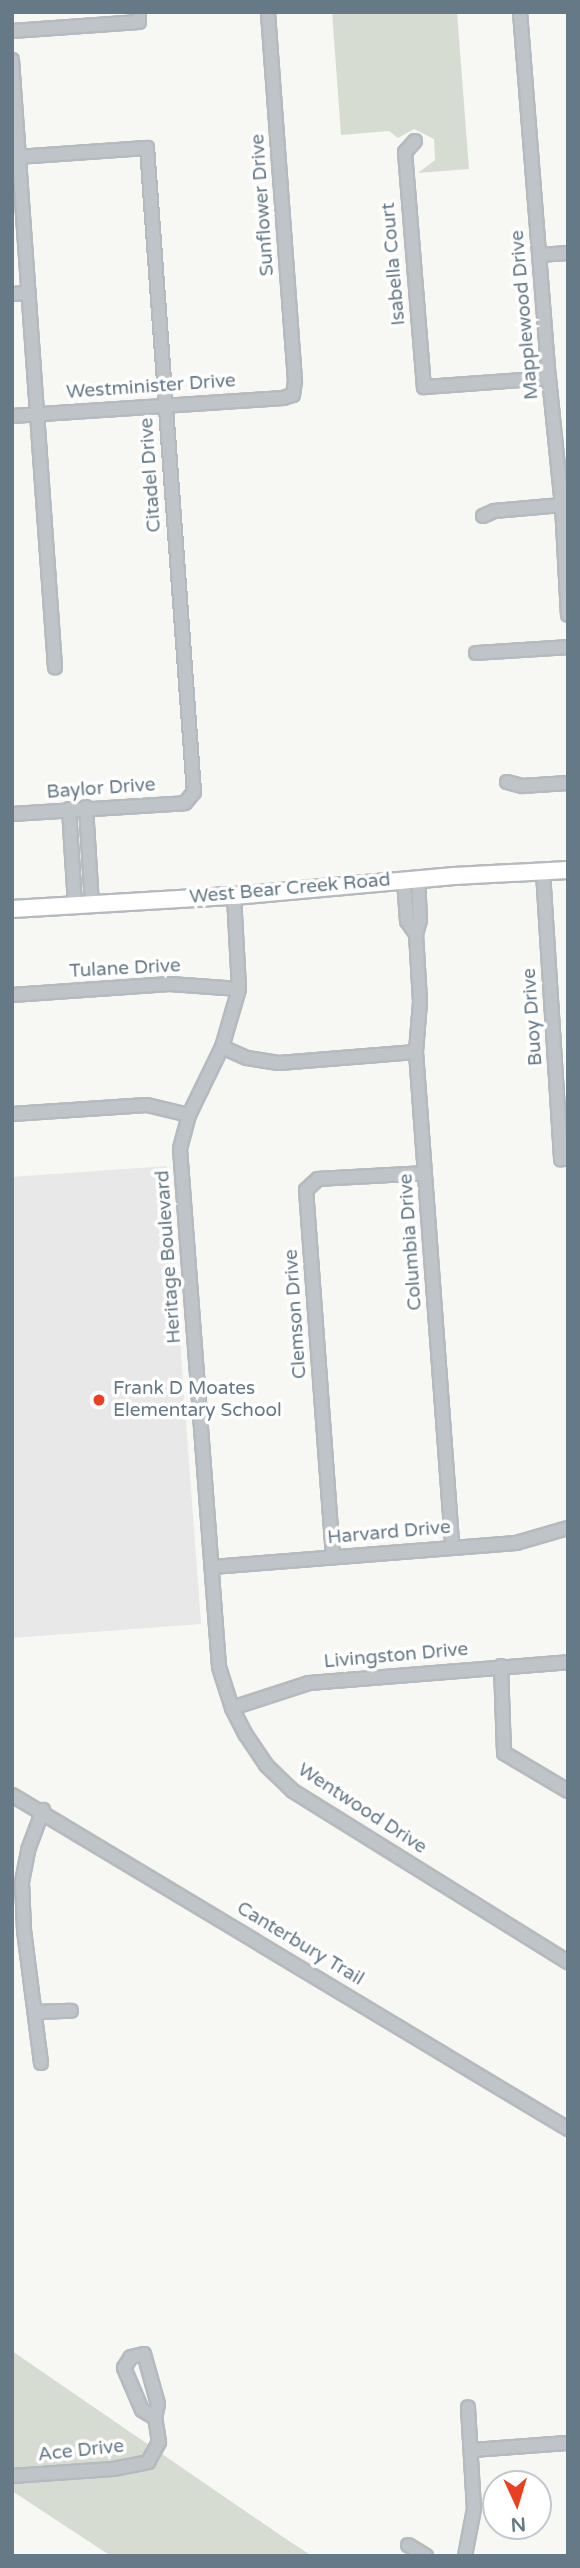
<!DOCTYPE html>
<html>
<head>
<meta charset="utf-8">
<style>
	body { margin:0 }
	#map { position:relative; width:580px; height:2568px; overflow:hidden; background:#f7f7f3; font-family:"Varela Round",sans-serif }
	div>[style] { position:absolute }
	.built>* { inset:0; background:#e7e8e7 }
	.green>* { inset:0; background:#d7dcd2 }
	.roads { filter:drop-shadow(2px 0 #b5babe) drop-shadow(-2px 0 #b5babe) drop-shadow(0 2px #b5babe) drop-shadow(0 -2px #b5babe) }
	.minor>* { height:12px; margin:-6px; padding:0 6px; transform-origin:6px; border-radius:6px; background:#bfc4c8 }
	.major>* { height:16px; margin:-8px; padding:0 8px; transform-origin:8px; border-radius:8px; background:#fff }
	.dots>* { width:19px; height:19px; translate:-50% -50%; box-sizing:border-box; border:4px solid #fff; border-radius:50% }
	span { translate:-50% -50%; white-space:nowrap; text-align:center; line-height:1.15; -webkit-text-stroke:7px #fff; paint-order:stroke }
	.street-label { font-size:19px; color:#657986 }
	.poi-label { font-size:19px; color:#657986 }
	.left { translate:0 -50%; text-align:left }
	.frame { position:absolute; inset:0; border:14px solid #657986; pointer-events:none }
	.north { position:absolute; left:482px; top:2470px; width:70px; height:70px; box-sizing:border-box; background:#fff; border:2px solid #c1c9cf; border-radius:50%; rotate:176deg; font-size:19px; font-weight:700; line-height:28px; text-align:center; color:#657986 }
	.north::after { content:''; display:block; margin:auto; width:24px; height:32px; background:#e94021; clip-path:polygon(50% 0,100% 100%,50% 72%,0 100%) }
</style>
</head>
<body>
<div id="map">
	<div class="built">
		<i style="clip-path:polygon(167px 1166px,201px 1624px,12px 1638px,12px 1177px)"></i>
	</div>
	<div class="green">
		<i style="clip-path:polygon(332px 12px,457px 12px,469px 169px,418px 173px,435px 160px,434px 139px,414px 129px,398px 138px,389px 131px,341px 135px)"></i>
		<i style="clip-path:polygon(12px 2351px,283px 2537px,312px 2556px,111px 2556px,12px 2491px)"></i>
	</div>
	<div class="roads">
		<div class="minor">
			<i style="left:520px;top:12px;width:367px;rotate:85.5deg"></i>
			<i style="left:549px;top:378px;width:128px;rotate:84.2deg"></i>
			<i style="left:562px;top:505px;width:110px;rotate:86.9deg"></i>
			<i style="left:12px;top:31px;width:127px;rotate:-4.1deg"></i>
			<i style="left:139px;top:22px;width:10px;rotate:-90deg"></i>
			<i style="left:12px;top:60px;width:609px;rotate:85.95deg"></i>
			<i style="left:415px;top:141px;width:15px;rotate:132deg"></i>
			<i style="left:405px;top:152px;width:236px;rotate:85.4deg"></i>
			<i style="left:424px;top:387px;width:125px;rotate:-4.1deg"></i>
			<i style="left:539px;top:255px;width:29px;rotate:-4deg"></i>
			<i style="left:12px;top:294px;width:17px;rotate:-3deg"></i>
			<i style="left:12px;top:416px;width:272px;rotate:-3.8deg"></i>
			<i style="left:283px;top:398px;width:10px;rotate:-17deg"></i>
			<i style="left:293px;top:395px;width:14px;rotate:-82deg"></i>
			<i style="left:295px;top:381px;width:370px;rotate:-94.2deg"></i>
			<i style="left:483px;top:516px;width:12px;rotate:-24deg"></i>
			<i style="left:494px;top:511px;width:68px;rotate:-5deg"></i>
			<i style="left:476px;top:653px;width:92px;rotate:-3.7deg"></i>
			<i style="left:507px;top:782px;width:16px;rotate:15deg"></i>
			<i style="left:522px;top:786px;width:46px;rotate:-3.7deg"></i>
			<i style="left:86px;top:807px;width:97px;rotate:86.5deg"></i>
			<i style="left:69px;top:809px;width:96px;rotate:86.4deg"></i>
			<i style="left:12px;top:814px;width:173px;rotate:-3.6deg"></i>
			<i style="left:185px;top:803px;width:14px;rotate:-51deg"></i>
			<i style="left:194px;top:792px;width:646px;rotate:-94.17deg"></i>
			<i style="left:147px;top:148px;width:128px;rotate:176deg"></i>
			<i style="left:543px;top:872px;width:288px;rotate:86.4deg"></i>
			<i style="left:561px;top:1159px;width:7px"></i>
			<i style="left:418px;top:878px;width:42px;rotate:87.3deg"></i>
			<i style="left:420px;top:920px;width:15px;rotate:106deg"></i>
			<i style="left:416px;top:934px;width:68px;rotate:86.6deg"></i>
			<i style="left:420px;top:1002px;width:50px;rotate:94.6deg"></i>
			<i style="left:416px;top:1052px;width:496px;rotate:85.8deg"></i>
			<i style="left:404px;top:880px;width:41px;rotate:85.8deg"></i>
			<i style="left:407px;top:921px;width:16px;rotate:55deg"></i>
			<i style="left:234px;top:896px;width:93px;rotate:86.9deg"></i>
			<i style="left:239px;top:989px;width:60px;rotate:106.3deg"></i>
			<i style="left:222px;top:1047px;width:76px;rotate:115.9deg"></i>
			<i style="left:189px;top:1115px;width:35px;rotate:105deg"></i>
			<i style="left:180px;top:1149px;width:519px;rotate:85.69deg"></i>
			<i style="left:219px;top:1667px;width:43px;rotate:72.4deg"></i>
			<i style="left:232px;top:1708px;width:30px;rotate:63deg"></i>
			<i style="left:246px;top:1735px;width:36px;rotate:56deg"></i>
			<i style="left:266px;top:1765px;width:37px;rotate:44deg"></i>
			<i style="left:293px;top:1791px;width:324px;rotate:31.9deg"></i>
			<i style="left:12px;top:995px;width:158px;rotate:-4deg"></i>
			<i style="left:170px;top:984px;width:69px;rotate:4.1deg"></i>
			<i style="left:222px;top:1047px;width:27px;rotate:24deg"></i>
			<i style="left:247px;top:1058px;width:32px;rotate:9deg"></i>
			<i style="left:279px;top:1063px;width:137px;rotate:-4.6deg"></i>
			<i style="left:12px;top:1114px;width:135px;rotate:-3.8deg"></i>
			<i style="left:147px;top:1105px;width:43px;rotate:13.4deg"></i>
			<i style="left:333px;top:1557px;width:368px;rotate:-94.2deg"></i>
			<i style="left:306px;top:1190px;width:16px;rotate:-43deg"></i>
			<i style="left:318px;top:1179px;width:107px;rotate:-3.2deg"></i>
			<i style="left:212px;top:1567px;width:305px;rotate:-4.5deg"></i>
			<i style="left:516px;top:1543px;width:54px;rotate:-16.1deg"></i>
			<i style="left:501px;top:1666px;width:87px;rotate:88deg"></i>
			<i style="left:504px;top:1753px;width:74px;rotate:30.7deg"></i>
			<i style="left:232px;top:1708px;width:81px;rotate:-18deg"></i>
			<i style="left:309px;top:1683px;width:260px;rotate:-4.6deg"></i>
			<i style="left:12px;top:1795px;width:649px;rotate:30.99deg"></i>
			<i style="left:35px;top:2012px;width:36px;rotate:-2deg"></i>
			<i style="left:41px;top:2063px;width:134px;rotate:-97.3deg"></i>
			<i style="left:24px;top:1930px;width:48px;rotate:-92.4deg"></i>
			<i style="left:22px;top:1882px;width:33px;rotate:-79deg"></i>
			<i style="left:28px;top:1850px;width:43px;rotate:-69.4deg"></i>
			<i style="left:144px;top:2354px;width:52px;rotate:74.4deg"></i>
			<i style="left:158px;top:2404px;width:14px;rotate:102deg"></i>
			<i style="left:155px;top:2418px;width:15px;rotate:-148deg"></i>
			<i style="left:142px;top:2410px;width:46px;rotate:-113.2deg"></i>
			<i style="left:124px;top:2368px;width:13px;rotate:-58deg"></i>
			<i style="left:131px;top:2357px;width:13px;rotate:-13deg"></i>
			<i style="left:472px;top:2450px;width:96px;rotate:-4.2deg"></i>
			<i style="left:12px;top:2476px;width:101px;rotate:-4deg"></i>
			<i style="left:113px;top:2469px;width:36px;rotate:-11deg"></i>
			<i style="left:148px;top:2462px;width:23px;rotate:-61deg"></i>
			<i style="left:159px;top:2442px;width:24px;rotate:-99deg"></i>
			<i style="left:408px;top:2545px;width:21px;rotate:31deg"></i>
			<i style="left:465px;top:2556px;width:48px;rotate:-79.2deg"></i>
			<i style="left:474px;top:2509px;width:102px;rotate:-93.4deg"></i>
		</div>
		<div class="major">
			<i style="left:12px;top:909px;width:222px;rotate:-3.4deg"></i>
			<i style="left:234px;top:896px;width:221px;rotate:-5.2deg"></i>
			<i style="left:454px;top:876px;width:114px;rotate:-3deg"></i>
		</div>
	</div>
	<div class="dots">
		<i style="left:99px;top:1400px;background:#e94021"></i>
	</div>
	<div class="street-label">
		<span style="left:263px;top:205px;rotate:-94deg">Sunflower Drive</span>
		<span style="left:394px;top:264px;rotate:-95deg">Isabella Court</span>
		<span style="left:525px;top:315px;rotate:-95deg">Mapplewood Drive</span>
		<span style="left:151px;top:387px;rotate:-4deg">Westminister Drive</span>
		<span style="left:151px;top:475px;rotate:-94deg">Citadel Drive</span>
		<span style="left:101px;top:789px;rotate:-4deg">Baylor Drive</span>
		<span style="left:290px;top:889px;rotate:-5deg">West Bear Creek Road</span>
		<span style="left:125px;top:969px;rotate:-3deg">Tulane Drive</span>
		<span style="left:533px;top:1017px;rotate:-94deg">Buoy Drive</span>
		<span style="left:411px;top:1242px;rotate:-94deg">Columbia Drive</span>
		<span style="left:169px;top:1257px;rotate:-94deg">Heritage Boulevard</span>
		<span style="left:296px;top:1314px;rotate:-94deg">Clemson Drive</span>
		<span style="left:389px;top:1533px;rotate:-5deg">Harvard Drive</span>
		<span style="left:396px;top:1656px;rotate:-5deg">Livingston Drive</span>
		<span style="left:362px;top:1809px;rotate:33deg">Wentwood Drive</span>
		<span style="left:300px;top:1944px;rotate:31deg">Canterbury Trail</span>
		<span style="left:81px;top:2451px;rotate:-6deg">Ace Drive</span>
	</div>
	<div class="poi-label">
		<span class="left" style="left:113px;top:1400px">Frank D Moates<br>Elementary School</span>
	</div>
	<div class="frame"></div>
	<div class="north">N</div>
</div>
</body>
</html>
